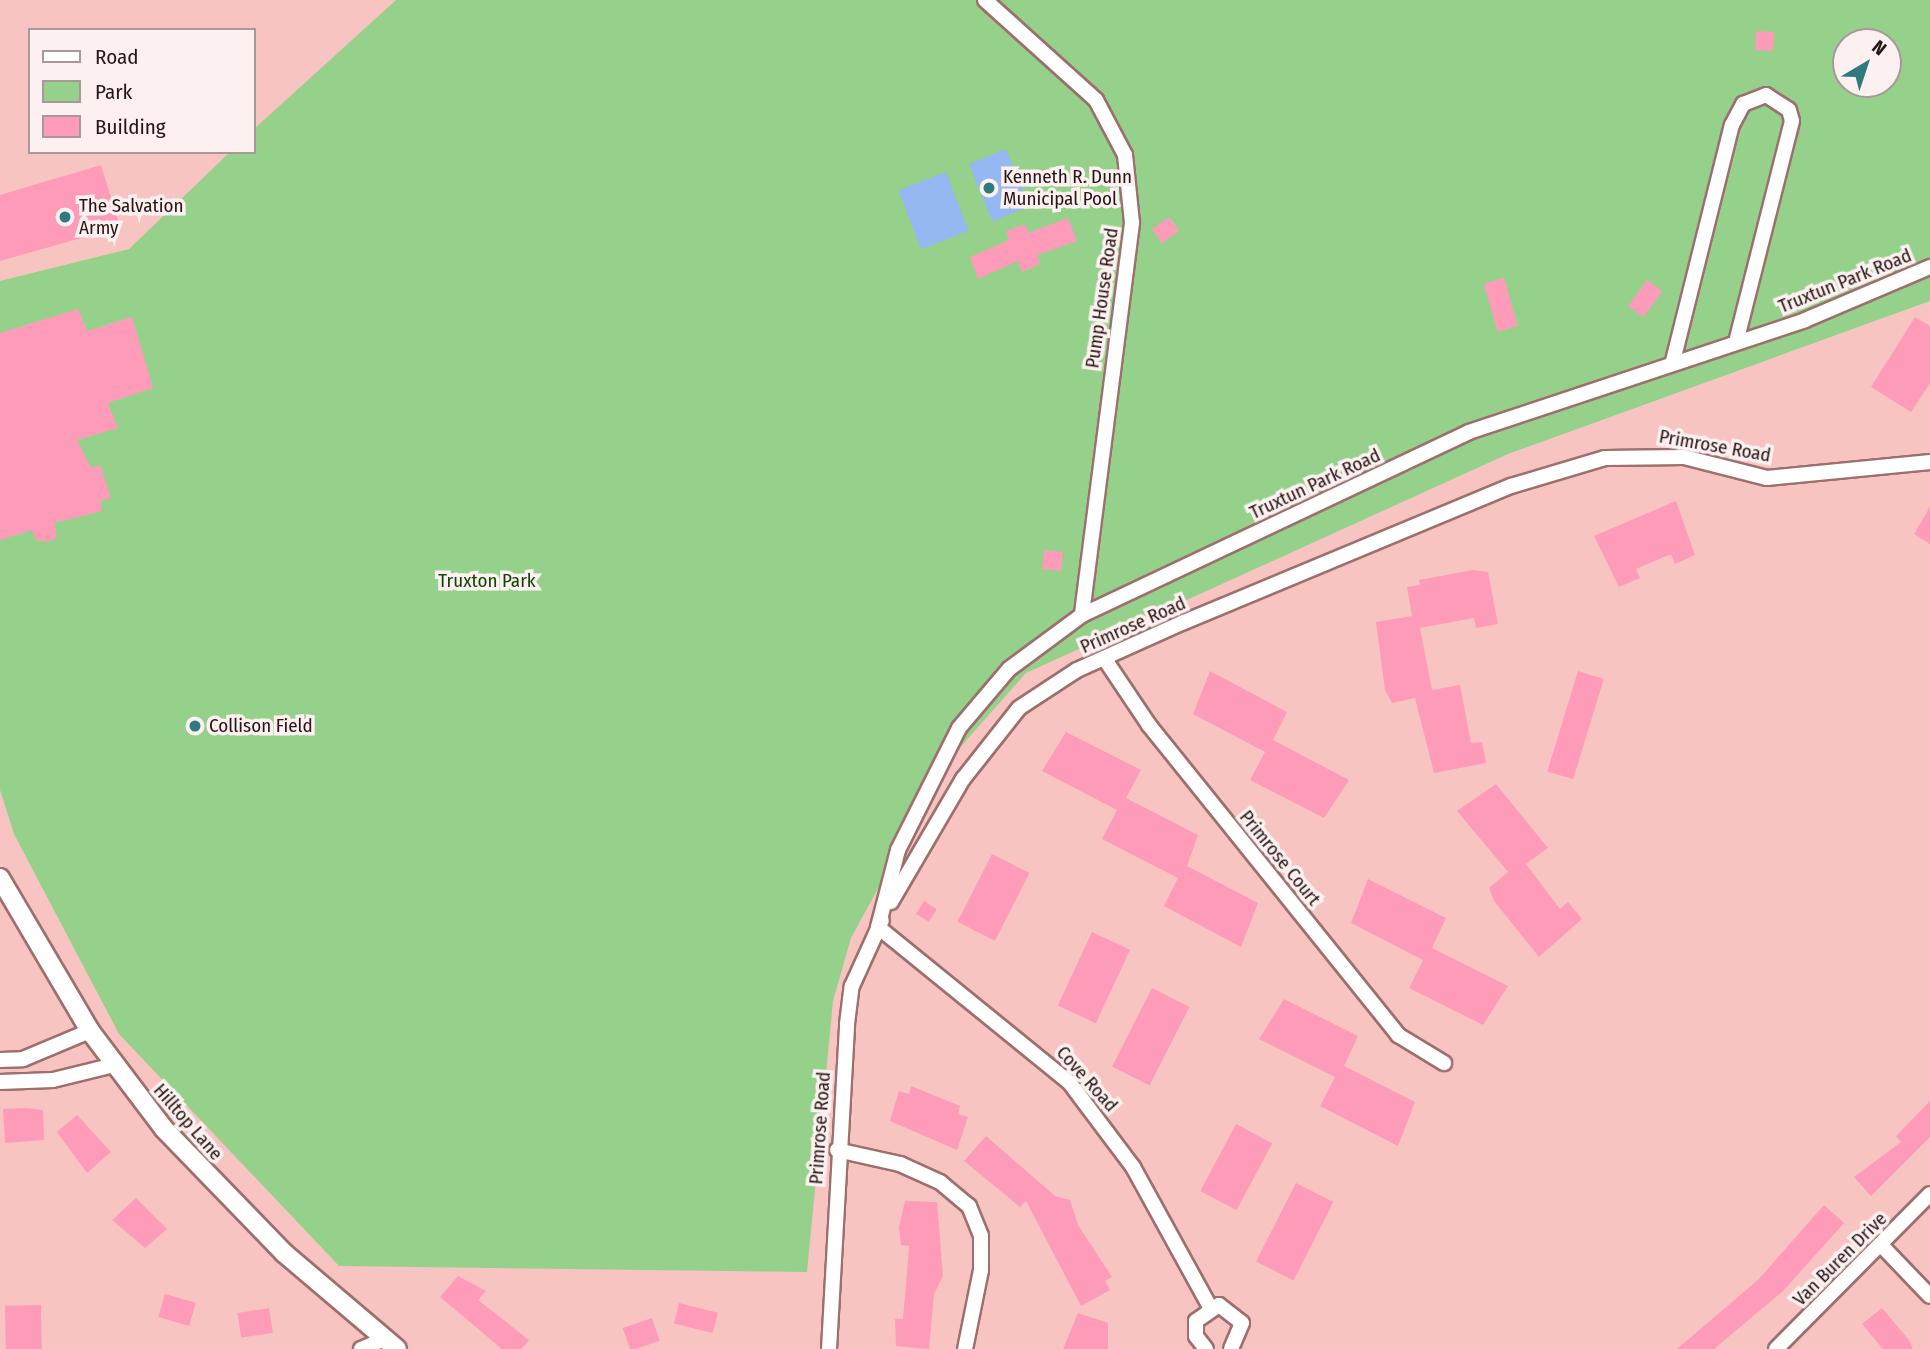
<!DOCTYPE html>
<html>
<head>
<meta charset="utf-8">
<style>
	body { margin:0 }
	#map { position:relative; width:1930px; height:1349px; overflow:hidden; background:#f8c4c2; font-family:"Fira Sans Condensed",sans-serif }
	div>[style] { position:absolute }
	.green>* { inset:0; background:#95d18b }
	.water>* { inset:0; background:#95b7f2; transform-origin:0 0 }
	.building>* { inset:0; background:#fe9bb9; transform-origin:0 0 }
	.roads { filter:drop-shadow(2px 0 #9d6f6d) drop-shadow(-2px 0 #9d6f6d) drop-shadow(0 2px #9d6f6d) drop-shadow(0 -2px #9d6f6d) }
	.minor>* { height:14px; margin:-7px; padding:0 7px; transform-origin:7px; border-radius:7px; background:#fff }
	.tertiary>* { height:18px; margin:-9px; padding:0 9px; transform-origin:9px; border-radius:9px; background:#fff }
	.dots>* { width:19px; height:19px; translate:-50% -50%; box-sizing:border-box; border:4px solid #fcf1f0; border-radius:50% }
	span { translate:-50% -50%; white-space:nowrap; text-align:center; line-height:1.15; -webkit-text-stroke:7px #fcf1f0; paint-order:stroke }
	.poi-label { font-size:19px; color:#281615 }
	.left { translate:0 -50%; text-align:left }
	.street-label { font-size:19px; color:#281615 }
	.park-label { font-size:19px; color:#0e4603 }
	.legend { position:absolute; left:28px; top:28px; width:228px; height:126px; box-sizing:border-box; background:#fcf1f0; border:2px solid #a79998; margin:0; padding:9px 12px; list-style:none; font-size:21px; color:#281615 }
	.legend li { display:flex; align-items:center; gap:14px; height:35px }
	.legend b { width:35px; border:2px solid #a79998 }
	.north { position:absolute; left:1832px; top:28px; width:70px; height:70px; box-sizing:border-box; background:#fcf1f0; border:2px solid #a79998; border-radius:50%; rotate:39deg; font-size:19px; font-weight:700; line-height:28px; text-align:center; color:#281615 }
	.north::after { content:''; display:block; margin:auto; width:24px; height:32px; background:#30797e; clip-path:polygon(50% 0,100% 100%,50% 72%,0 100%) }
</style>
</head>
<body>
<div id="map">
	<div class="green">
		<i style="clip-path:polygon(evenodd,396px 0,1930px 0,1930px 301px,1508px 454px,1026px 673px,947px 762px,851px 938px,833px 1001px,807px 1272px,339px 1266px,119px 1034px,14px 834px,0 790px,0 281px,129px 249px,230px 152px,254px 152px,254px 129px,396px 0,1846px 42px,1888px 42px,1888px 84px,1846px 84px,1846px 42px)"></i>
	</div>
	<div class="water">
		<i style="left:1006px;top:149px;width:62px;height:40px;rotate:68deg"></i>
		<i style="left:946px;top:172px;width:63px;height:51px;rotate:69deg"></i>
	</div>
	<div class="building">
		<i style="left:1756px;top:31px;width:18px;height:19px;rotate:3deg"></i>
		<i style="clip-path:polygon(101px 165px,120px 227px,0 261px,0 195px)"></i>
		<i style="left:1169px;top:217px;width:17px;height:21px;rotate:54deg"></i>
		<i style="clip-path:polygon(1068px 218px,1077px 241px,1037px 255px,1040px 264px,1022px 272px,1018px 261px,978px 279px,970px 257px,1009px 240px,1006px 231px,1025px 224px,1028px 233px)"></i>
		<i style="left:1504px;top:278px;width:50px;height:21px;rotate:74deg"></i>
		<i style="left:1647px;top:280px;width:19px;height:32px;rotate:36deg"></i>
		<i style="clip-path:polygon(78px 309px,87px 331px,132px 317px,153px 388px,108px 403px,118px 428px,77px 440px,91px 468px,100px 465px,111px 498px,100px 501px,102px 511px,54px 523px,57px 537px,48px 542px,36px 540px,32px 530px,0 540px,0 333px)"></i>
		<i style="clip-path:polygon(1915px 317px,1930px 326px,1930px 383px,1911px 412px,1871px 387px)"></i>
		<i style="clip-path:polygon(1676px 501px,1695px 555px,1675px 564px,1671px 554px,1636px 569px,1640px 578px,1619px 587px,1594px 536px)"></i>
		<i style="clip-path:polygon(1930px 507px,1930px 544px,1914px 534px)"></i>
		<i style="left:1044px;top:550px;width:19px;height:19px;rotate:6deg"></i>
		<i style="clip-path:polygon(1473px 570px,1488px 572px,1498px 624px,1476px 628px,1474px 618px,1420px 628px,1432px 690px,1460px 685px,1471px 743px,1482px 742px,1486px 763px,1434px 773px,1415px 698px,1392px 703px,1385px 690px,1376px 622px,1412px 616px,1407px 587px,1420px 585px,1419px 580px)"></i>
		<i style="clip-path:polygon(1210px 671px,1287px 712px,1273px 740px,1349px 780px,1324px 818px,1250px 780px,1265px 752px,1193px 714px)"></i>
		<i style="left:1578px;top:671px;width:27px;height:105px;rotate:17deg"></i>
		<i style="clip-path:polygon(1066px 732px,1141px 770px,1126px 798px,1198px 835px,1187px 866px,1258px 903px,1241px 947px,1164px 906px,1178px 878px,1102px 839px,1117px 810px,1042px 771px)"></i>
		<i style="clip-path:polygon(1496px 784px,1548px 848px,1526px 864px,1560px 909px,1568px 902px,1582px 919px,1539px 957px,1494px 901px,1489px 888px,1508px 872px,1457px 811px)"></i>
		<i style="left:992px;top:854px;width:42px;height:76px;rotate:27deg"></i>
		<i style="clip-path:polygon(1368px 879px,1446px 918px,1432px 948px,1508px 986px,1483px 1025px,1409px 988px,1423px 960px,1351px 923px)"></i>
		<i style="left:924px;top:901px;width:15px;height:15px;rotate:32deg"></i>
		<i style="left:1092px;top:932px;width:42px;height:81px;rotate:25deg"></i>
		<i style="left:1152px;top:988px;width:42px;height:88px;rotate:27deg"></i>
		<i style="clip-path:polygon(1284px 999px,1358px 1036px,1344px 1066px,1415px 1102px,1398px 1146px,1320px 1106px,1335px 1077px,1259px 1039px)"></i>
		<i style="clip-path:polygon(911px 1086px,960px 1106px,958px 1114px,968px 1117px,957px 1150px,890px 1121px,899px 1091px,909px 1094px)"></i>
		<i style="clip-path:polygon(1930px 1101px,1930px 1137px,1871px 1196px,1854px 1177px,1901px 1142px,1896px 1136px)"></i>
		<i style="clip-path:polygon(26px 1108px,43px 1110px,44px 1140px,5px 1143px,3px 1109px)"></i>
		<i style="clip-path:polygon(77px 1115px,111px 1152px,87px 1173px,57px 1132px)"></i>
		<i style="left:1236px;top:1124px;width:41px;height:76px;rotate:28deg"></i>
		<i style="clip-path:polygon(986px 1136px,1055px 1196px,1070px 1200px,1078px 1225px,1112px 1277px,1105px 1281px,1110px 1290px,1081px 1306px,1026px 1201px,1020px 1207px,964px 1161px)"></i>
		<i style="left:1296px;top:1183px;width:42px;height:88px;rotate:27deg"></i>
		<i style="clip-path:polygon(136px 1198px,167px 1229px,145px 1248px,112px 1220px)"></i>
		<i style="clip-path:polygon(905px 1201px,937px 1202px,943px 1276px,934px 1294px,929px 1349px,896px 1346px,895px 1319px,903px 1319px,907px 1273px,909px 1246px,901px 1245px,899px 1227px)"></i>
		<i style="clip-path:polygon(1824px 1205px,1844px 1223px,1783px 1291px,1714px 1349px,1677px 1349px,1759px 1279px)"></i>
		<i style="clip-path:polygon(458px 1276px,486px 1291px,478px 1300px,529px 1340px,521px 1349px,502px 1349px,440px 1297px)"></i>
		<i style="left:165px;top:1294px;width:32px;height:24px;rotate:16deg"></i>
		<i style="left:679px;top:1303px;width:40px;height:21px;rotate:14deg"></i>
		<i style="left:41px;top:1305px;width:44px;height:36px;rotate:89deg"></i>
		<i style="left:269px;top:1308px;width:25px;height:32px;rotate:81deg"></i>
		<i style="clip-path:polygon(1882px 1308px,1909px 1340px,1913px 1349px,1883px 1349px,1862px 1324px)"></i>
		<i style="clip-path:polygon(1078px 1313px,1108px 1323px,1108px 1349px,1063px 1349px)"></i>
		<i style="left:652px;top:1318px;width:24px;height:31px;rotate:71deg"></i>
	</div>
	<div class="roads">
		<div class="minor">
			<i style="left:985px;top:0;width:149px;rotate:42deg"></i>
			<i style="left:1096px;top:100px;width:62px;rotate:62.2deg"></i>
			<i style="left:1125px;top:155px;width:68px;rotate:84.1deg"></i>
			<i style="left:1132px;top:223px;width:395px;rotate:97.3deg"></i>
			<i style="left:1673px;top:361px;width:243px;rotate:-76deg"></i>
			<i style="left:1732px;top:125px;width:24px;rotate:-62deg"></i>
			<i style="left:1743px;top:104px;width:25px;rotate:-21deg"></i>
			<i style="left:1766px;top:95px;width:27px;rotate:33deg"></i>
			<i style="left:1789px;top:110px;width:11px;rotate:75deg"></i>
			<i style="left:1792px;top:121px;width:228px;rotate:104.2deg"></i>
			<i style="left:1104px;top:658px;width:81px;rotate:56.1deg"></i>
			<i style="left:1149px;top:725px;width:398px;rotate:51.2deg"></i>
			<i style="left:1398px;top:1035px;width:54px;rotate:31.3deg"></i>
			<i style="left:891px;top:902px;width:143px;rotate:-59.7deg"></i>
			<i style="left:963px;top:779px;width:90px;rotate:-51.7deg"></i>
			<i style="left:1019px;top:708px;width:69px;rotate:-33.2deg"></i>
			<i style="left:1077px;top:670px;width:117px;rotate:-24.2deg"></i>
			<i style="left:1184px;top:622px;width:354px;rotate:-22.6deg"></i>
			<i style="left:1511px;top:486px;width:98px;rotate:-16.6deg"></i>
			<i style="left:1605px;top:458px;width:79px;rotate:-0.7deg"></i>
			<i style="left:1684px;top:457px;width:86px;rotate:14.2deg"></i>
			<i style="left:1767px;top:478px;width:164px;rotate:-5.6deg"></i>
			<i style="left:0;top:1060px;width:23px;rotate:-2deg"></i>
			<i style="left:23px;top:1059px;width:73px;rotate:-22.7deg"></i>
			<i style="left:0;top:1082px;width:53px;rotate:-2.2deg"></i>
			<i style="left:53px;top:1080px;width:63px;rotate:-13.8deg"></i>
			<i style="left:837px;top:1150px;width:65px;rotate:12.5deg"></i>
			<i style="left:900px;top:1164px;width:44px;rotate:24.2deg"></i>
			<i style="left:940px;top:1182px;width:38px;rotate:40deg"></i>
			<i style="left:969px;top:1206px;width:32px;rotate:68deg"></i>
			<i style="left:981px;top:1236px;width:34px;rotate:90deg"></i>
			<i style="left:981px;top:1270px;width:81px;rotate:101.4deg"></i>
			<i style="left:1882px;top:1246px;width:69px;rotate:46.2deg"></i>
			<i style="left:1210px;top:1307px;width:160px;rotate:-118.8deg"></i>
			<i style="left:1133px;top:1167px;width:105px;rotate:-126.9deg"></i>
			<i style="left:1070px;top:1083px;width:247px;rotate:-140.9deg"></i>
			<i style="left:878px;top:927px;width:80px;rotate:-75.4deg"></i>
			<i style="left:898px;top:850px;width:136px;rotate:-63.4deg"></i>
			<i style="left:959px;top:728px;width:77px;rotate:-49.7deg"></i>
			<i style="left:1009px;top:669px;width:91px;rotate:-36.5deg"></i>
			<i style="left:1082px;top:615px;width:428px;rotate:-25.3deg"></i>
			<i style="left:1469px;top:432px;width:354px;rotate:-18.4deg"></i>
			<i style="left:1805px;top:320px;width:136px;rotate:-23deg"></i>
			<i style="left:361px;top:1349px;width:26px;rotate:-23deg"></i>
			<i style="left:829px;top:1349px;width:325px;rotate:-86.8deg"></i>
			<i style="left:847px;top:1024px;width:38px;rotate:-83deg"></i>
			<i style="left:852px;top:986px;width:72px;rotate:-65.6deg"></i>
			<i style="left:1206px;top:1349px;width:16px;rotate:-128deg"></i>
			<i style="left:1196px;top:1336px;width:15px;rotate:-90deg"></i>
			<i style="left:1196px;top:1321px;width:28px;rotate:-35deg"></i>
			<i style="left:1219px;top:1305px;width:29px;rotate:38deg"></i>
			<i style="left:1242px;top:1323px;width:28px;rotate:113deg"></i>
			<i style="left:1776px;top:1349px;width:218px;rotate:-45.2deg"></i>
		</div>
		<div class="tertiary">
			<i style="left:0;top:878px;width:178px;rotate:59.5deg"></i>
			<i style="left:90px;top:1031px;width:123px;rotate:52.9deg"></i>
			<i style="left:164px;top:1129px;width:173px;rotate:45.9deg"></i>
			<i style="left:284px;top:1253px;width:148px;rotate:40.3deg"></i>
		</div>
	</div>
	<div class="dots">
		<i style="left:989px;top:188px;background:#30797e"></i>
		<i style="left:65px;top:217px;background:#30797e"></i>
		<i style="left:195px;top:726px;background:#30797e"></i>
	</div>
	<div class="poi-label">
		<span class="left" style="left:1003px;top:188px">Kenneth R. Dunn<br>Municipal Pool</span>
		<span class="left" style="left:79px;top:217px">The Salvation<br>Army</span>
		<span class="left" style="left:209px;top:726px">Collison Field</span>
	</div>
	<div class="street-label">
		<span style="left:1845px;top:281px;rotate:-22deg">Truxtun Park Road</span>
		<span style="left:1102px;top:298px;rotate:-82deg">Pump House Road</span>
		<span style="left:1715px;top:446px;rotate:10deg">Primrose Road</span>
		<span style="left:1315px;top:484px;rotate:-25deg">Truxtun Park Road</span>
		<span style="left:1133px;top:625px;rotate:-24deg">Primrose Road</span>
		<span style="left:1280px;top:858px;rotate:51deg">Primrose Court</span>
		<span style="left:1087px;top:1079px;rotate:48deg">Cove Road</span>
		<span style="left:188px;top:1122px;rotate:49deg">Hilltop Lane</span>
		<span style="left:820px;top:1128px;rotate:-86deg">Primrose Road</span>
		<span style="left:1840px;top:1259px;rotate:-45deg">Van Buren Drive</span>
	</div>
	<div class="park-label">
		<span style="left:487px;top:581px">Truxton Park</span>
	</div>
	<ul class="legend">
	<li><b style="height:9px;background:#fff"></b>Road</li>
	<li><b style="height:19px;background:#95d18b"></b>Park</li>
	<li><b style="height:19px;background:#fe9bb9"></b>Building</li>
	</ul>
	<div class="north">N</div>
</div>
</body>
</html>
